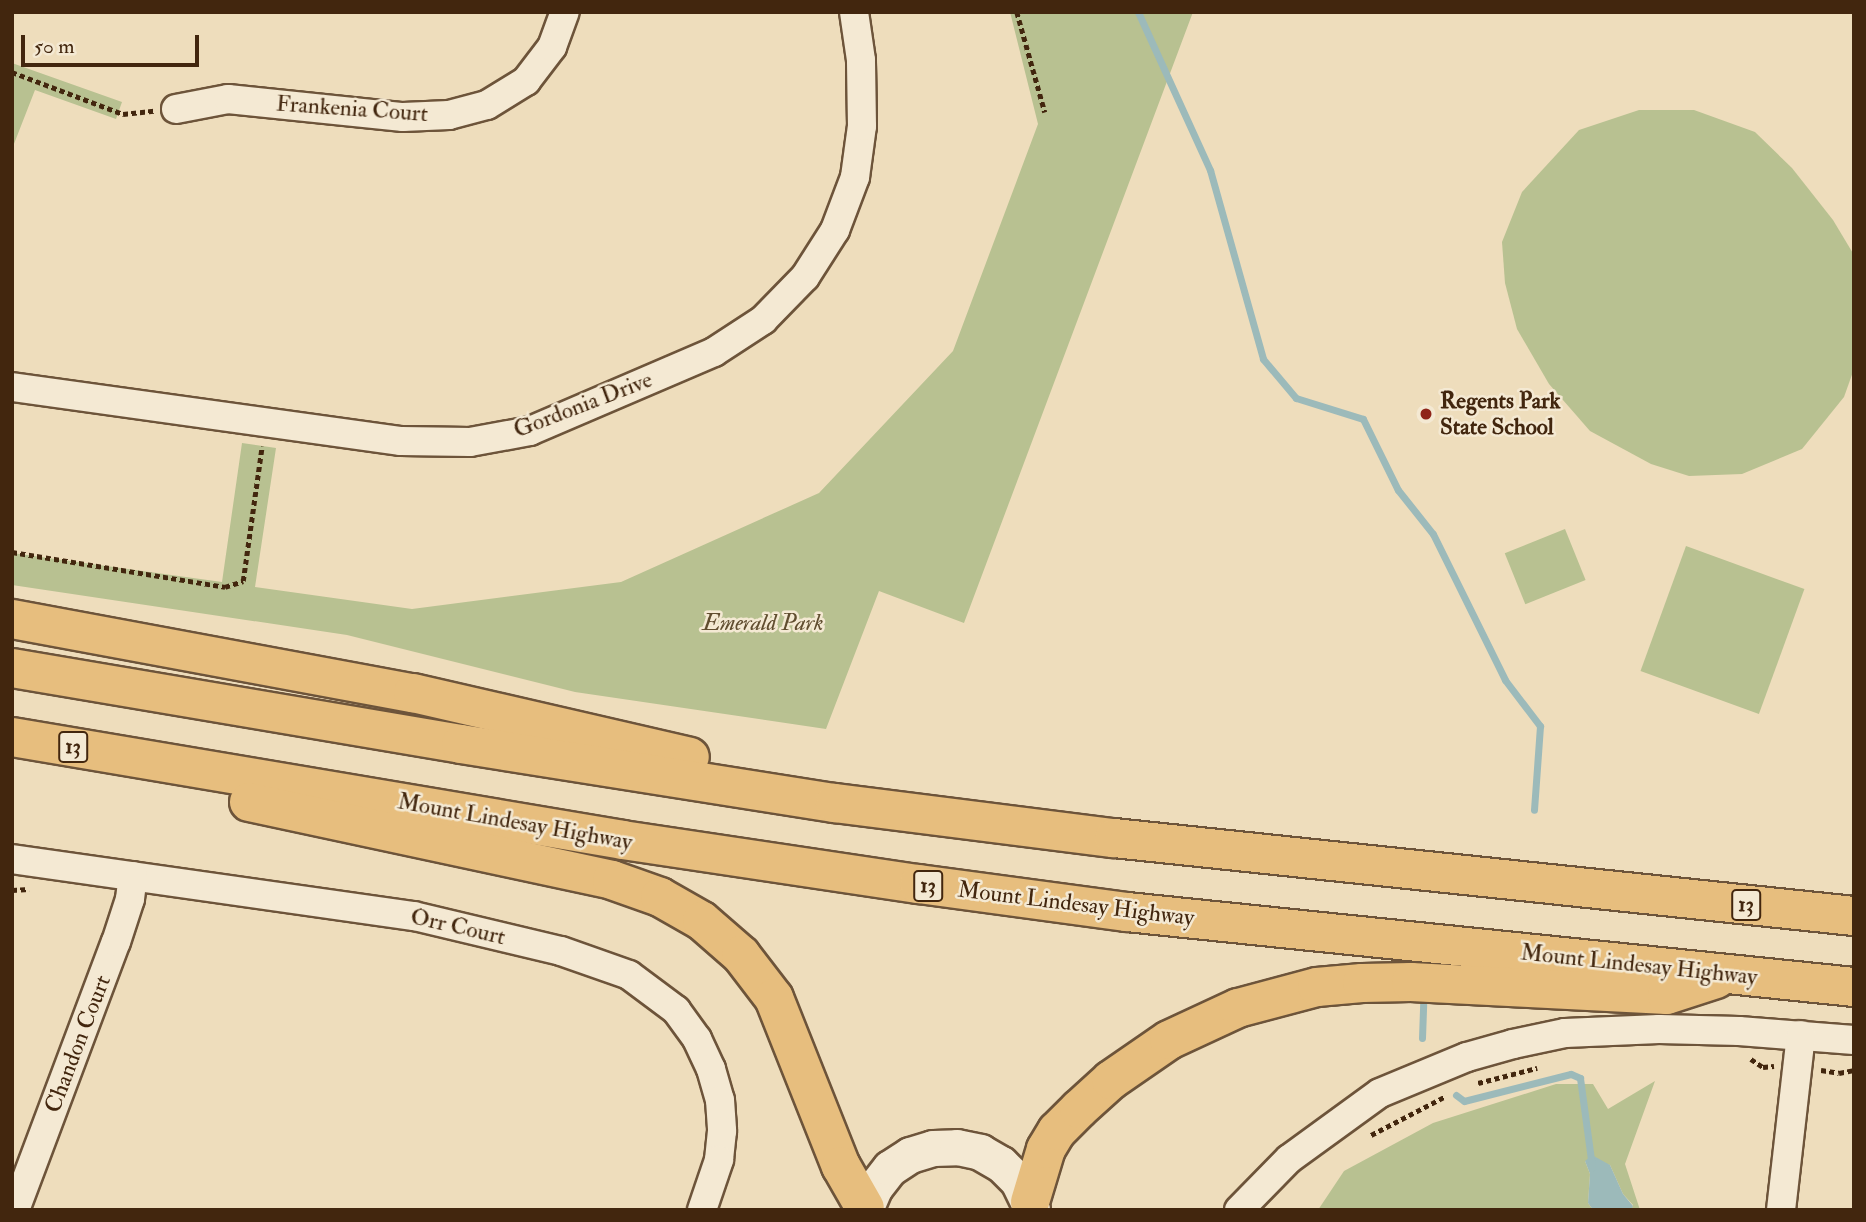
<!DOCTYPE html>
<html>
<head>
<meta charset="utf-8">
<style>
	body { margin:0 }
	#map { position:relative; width:1866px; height:1222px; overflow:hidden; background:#eeddbc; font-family:"IM FELL Double Pica",serif }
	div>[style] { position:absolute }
	.green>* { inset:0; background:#b8c191; transform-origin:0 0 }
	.water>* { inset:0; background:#9cbaba }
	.stream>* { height:7px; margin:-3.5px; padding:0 3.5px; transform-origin:3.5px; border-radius:3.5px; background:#9cbaba }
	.path>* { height:4.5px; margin-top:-2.25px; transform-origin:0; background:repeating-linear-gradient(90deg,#42260e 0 5px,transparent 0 8.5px) }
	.roads { filter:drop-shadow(2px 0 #6d543a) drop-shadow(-2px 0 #6d543a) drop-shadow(0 2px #6d543a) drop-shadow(0 -2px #6d543a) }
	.minor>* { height:28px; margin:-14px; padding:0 14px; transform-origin:14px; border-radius:14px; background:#f4e9d3 }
	.tertiary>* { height:35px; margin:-17.5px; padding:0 17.5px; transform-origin:17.5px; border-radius:17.5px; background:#f4e9d3 }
	.trunk>* { height:38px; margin:-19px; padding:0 19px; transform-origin:19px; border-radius:19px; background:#e7be7e }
	.dots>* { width:19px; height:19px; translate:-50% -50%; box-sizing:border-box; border:4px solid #f4e9d3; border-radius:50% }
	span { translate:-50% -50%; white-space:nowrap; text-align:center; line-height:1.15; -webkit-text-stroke:5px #f4e9d3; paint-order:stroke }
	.shield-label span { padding:2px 5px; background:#f4e9d3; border:2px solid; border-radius:5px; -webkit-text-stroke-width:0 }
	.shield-label { font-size:21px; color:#42260e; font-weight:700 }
	.street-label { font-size:23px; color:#42260e }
	.poi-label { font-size:23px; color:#42260e; font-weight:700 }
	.left { translate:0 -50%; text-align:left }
	.park-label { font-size:23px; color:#604d2f; font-style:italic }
	.frame { position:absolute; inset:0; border:14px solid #42260e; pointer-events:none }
	.scale { position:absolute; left:21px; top:35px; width:178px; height:32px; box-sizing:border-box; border:4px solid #42260e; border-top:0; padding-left:9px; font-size:21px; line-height:24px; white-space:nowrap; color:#42260e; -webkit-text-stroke:5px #f4e9d3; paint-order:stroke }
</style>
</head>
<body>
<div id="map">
	<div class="green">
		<i style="clip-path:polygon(1010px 12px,1193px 12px,964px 623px,879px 591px,826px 729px,575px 692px,347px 635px,12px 585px,12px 553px,222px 582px,242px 443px,276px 448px,255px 587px,412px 609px,621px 582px,819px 493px,953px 351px,1038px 124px)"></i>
		<i style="clip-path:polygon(12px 63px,122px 102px,116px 119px,35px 90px,12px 149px)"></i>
		<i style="clip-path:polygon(1639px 110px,1694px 110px,1755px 132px,1792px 168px,1833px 220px,1854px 255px,1854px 369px,1844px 397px,1802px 449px,1742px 474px,1689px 476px,1651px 464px,1590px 431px,1549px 384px,1517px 329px,1505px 283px,1502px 242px,1522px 192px,1579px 130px)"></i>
		<i style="left:1565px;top:529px;width:55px;height:65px;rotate:68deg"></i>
		<i style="left:1686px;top:546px;width:126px;height:133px;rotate:20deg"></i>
		<i style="clip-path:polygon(1655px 1081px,1625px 1164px,1640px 1210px,1631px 1210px,1633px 1205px,1623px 1194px,1610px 1165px,1585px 1161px,1590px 1174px,1588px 1203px,1593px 1210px,1318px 1210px,1344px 1171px,1433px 1123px,1556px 1084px,1593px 1084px,1608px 1109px)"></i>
	</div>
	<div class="water">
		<i style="clip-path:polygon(1592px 1155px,1610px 1165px,1623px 1194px,1633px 1206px,1631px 1210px,1593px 1210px,1588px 1203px,1590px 1174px,1585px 1161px)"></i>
	</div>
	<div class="stream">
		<i style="left:1138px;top:12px;width:174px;rotate:65.5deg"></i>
		<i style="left:1210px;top:170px;width:196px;rotate:74.3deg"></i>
		<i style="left:1263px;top:359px;width:51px;rotate:49.8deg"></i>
		<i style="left:1296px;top:398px;width:70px;rotate:17.4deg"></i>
		<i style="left:1363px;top:419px;width:79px;rotate:63.8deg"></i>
		<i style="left:1398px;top:490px;width:56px;rotate:51.5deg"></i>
		<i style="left:1433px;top:534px;width:163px;rotate:63.7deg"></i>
		<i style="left:1505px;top:680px;width:58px;rotate:52.7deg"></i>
		<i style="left:1540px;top:726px;width:84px;rotate:94.1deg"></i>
		<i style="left:1422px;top:1038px;width:35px;rotate:-88deg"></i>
		<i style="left:1456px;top:1095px;width:10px;rotate:37deg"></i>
		<i style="left:1464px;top:1101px;width:110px;rotate:-14.2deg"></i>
		<i style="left:1571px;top:1074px;width:10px;rotate:24deg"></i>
		<i style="left:1580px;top:1078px;width:90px;rotate:82.3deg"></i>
	</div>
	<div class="path">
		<i style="left:1017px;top:12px;width:104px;rotate:74.4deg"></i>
		<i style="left:12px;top:72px;width:119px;rotate:20.7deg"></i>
		<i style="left:123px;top:114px;width:31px;rotate:-6deg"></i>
		<i style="left:12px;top:552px;width:216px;rotate:9.3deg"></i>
		<i style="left:225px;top:587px;width:19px;rotate:-18deg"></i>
		<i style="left:243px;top:581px;width:136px;rotate:-82deg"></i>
		<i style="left:12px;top:890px;width:17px;rotate:-3deg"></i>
		<i style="left:1751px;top:1059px;width:14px;rotate:34deg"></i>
		<i style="left:1763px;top:1067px;width:11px;rotate:-5deg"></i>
		<i style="left:1821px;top:1070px;width:18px;rotate:9deg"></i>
		<i style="left:1839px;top:1073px;width:15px;rotate:-11deg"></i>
		<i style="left:1478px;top:1083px;width:61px;rotate:-14.3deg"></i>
		<i style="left:1371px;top:1135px;width:82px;rotate:-27.5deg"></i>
	</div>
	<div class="roads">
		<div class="minor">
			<i style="left:176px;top:109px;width:53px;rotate:-10.9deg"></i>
			<i style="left:228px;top:99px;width:176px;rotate:5.9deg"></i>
			<i style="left:403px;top:117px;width:46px;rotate:-2.5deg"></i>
			<i style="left:449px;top:115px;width:39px;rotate:-15deg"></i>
			<i style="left:487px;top:105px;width:46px;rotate:-31.6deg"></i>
			<i style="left:526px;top:81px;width:43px;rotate:-52.6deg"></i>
			<i style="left:552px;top:47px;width:37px;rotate:-70deg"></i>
			<i style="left:12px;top:387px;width:393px;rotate:7.9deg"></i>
			<i style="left:401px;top:441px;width:69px;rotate:0.8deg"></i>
			<i style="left:470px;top:442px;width:61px;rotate:-10.4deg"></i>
			<i style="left:530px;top:431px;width:200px;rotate:-23.2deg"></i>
			<i style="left:714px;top:352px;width:59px;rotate:-33.1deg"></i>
			<i style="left:763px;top:320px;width:60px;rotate:-45.7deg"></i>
			<i style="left:805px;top:277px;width:56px;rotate:-57.4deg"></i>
			<i style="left:835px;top:230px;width:57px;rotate:-69.3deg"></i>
			<i style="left:855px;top:177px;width:51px;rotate:-82.2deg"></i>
			<i style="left:862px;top:126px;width:66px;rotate:-90.9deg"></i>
			<i style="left:861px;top:60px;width:49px;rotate:-98.3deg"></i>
			<i style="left:12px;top:859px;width:406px;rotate:8.1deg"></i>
			<i style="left:414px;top:916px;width:151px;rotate:13.4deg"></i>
			<i style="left:561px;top:951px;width:72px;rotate:19.4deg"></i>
			<i style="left:629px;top:975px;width:59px;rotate:36.7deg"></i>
			<i style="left:676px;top:1010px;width:36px;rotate:54deg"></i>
			<i style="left:697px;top:1039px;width:33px;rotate:65deg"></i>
			<i style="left:711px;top:1069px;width:32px;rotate:74deg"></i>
			<i style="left:720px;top:1100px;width:31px;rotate:86deg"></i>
			<i style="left:722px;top:1131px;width:29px;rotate:96deg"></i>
			<i style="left:719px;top:1160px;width:53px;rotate:108.8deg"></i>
			<i style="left:15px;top:1210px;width:286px;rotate:-69.4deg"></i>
			<i style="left:116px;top:942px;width:45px;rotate:-72deg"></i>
			<i style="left:130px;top:899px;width:23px;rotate:-83deg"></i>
			<i style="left:1239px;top:1210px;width:71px;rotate:-45.6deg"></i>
			<i style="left:1289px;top:1159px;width:112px;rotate:-36deg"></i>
			<i style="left:1380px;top:1093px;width:94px;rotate:-22.5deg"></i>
			<i style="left:1467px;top:1057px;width:48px;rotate:-15.8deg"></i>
			<i style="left:1513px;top:1044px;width:53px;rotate:-11.9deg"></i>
			<i style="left:1565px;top:1033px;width:94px;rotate:-2.4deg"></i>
			<i style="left:1659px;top:1029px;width:80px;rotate:1.4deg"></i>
			<i style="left:1739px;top:1031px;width:115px;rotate:4.5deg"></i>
			<i style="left:1781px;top:1210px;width:176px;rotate:-83.5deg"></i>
		</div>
		<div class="tertiary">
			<i style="left:865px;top:1210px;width:25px;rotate:-67deg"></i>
			<i style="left:875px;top:1187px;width:24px;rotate:-52deg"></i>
			<i style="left:890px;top:1168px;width:24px;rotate:-33deg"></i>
			<i style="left:910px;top:1155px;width:24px;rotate:-17deg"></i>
			<i style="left:933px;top:1148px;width:24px;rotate:-2deg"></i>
			<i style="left:957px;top:1147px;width:24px;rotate:12deg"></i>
			<i style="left:980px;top:1152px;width:24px;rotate:30deg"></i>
			<i style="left:1001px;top:1164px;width:24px;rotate:45deg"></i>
			<i style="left:1018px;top:1181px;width:32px;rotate:64deg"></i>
		</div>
		<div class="trunk">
			<i style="left:12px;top:619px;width:408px;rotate:10.5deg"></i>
			<i style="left:413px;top:693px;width:284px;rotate:13deg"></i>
			<i style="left:12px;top:668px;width:455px;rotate:9.6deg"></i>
			<i style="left:461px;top:744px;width:379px;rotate:9deg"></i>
			<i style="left:835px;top:803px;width:281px;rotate:7.2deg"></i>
			<i style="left:1114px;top:838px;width:744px;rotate:6.02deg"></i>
			<i style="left:12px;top:737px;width:620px;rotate:9.57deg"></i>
			<i style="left:623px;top:840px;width:299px;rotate:8.5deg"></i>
			<i style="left:919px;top:884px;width:210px;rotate:7.7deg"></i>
			<i style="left:1127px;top:912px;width:731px;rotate:5.89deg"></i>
			<i style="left:249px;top:802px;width:371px;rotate:12.1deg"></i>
			<i style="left:612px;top:880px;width:51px;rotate:19.5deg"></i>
			<i style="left:660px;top:897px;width:48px;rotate:29.7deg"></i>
			<i style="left:702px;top:921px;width:52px;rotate:41.1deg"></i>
			<i style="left:741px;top:955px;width:54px;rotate:52.5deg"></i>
			<i style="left:774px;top:998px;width:181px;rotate:68.3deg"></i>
			<i style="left:841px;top:1166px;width:48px;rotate:60.3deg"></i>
			<i style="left:1030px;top:1202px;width:55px;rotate:-73.2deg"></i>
			<i style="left:1046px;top:1149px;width:21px;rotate:-59deg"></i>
			<i style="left:1057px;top:1131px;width:31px;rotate:-45deg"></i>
			<i style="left:1079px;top:1109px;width:43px;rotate:-42.2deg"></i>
			<i style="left:1111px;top:1080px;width:70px;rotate:-34.6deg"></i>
			<i style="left:1169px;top:1040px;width:76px;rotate:-24.9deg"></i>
			<i style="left:1238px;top:1008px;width:82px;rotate:-14.9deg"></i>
			<i style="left:1317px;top:987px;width:45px;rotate:-5.1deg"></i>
			<i style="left:1362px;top:983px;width:49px;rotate:-1.2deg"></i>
			<i style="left:1411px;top:982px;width:256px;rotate:2.9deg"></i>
			<i style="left:1667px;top:995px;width:52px;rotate:-18.1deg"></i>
		</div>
	</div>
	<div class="dots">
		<i style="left:1426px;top:414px;background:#8f2418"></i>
	</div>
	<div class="shield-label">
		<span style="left:73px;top:747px">13</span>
		<span style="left:928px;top:886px">13</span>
		<span style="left:1746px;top:905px">13</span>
	</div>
	<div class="street-label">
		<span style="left:352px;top:109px;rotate:4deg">Frankenia Court</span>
		<span style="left:583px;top:405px;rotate:-21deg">Gordonia Drive</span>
		<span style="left:515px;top:822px;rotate:10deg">Mount Lindesay Highway</span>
		<span style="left:1076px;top:904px;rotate:7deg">Mount Lindesay Highway</span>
		<span style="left:458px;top:927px;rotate:13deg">Orr Court</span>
		<span style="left:1639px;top:965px;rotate:6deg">Mount Lindesay Highway</span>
		<span style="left:78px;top:1044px;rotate:-69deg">Chandon Court</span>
	</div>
	<div class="poi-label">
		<span class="left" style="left:1440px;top:414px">Regents Park<br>State School</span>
	</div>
	<div class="park-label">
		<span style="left:763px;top:623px">Emerald Park</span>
	</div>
	<div class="frame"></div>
	<div class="scale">50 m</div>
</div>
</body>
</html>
